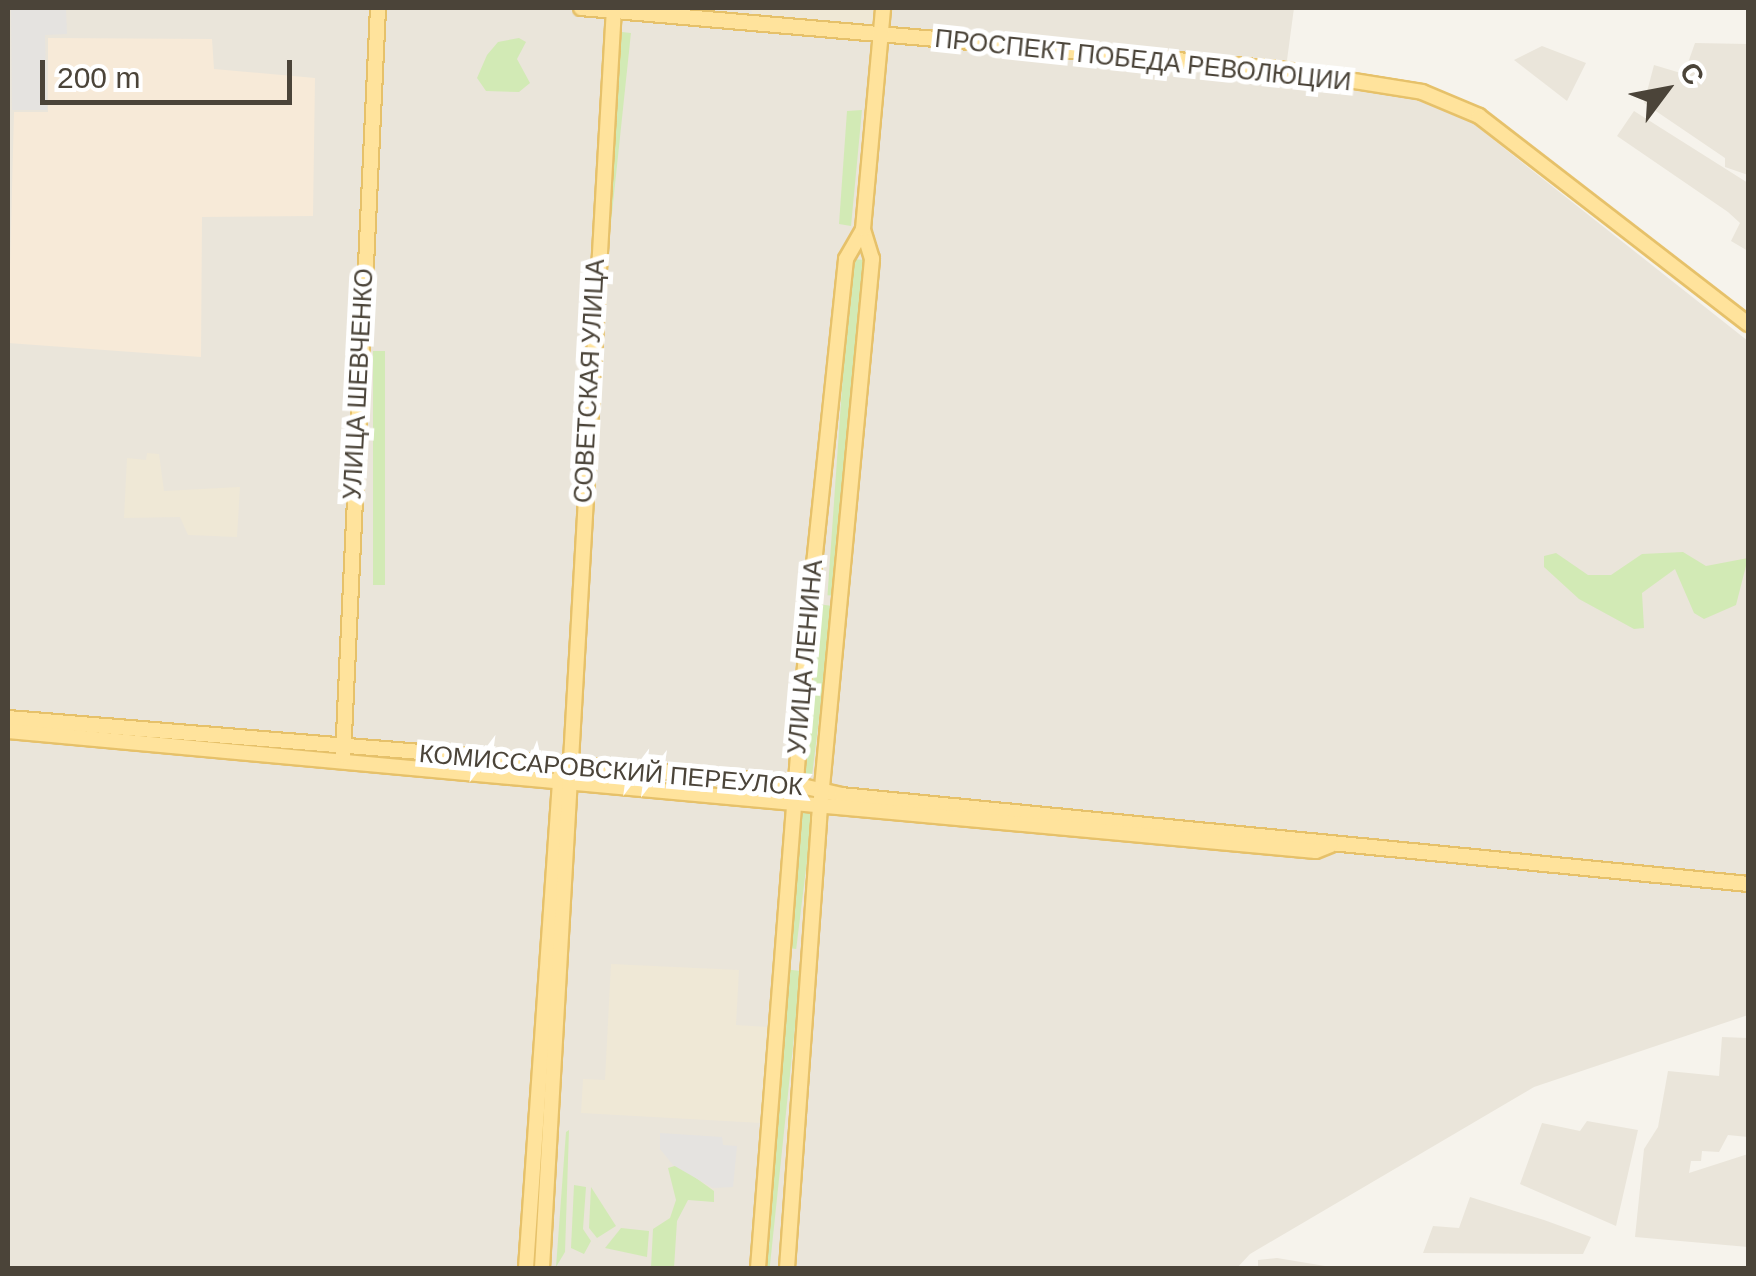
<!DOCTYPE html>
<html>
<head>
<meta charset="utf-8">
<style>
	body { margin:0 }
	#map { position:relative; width:1756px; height:1276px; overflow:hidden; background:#f6f3ec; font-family:Arial,sans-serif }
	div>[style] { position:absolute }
	.residential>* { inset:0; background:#eae5da }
	.commercial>* { inset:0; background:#f7ead8 }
	.education>* { inset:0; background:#efe8d6 }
	.green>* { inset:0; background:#d2eab5; transform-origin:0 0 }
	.parking>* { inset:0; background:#e5e3e0 }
	.roads { filter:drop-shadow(2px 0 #e6c16a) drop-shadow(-2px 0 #e6c16a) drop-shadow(0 2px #e6c16a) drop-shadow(0 -2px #e6c16a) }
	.major>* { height:14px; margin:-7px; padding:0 7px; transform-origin:7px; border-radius:7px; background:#ffe39c }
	span { translate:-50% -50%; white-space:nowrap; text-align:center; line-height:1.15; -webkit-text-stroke:10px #fff; paint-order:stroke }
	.street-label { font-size:25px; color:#4b4439 }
	.frame { position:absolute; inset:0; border:10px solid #4b4439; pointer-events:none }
	.north { position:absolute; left:1616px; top:40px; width:100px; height:100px; -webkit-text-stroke:8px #fff; paint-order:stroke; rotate:58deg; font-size:28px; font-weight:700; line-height:40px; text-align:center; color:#4b4439 }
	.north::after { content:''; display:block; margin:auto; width:35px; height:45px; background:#4b4439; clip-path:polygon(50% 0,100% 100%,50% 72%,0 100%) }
	.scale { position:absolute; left:40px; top:60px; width:252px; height:45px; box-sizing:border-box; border:5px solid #4b4439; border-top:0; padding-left:12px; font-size:30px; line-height:35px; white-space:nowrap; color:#4b4439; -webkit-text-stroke:8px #fff; paint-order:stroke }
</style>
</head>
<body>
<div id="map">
	<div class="residential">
		<i style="clip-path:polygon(8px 8px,1294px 8px,1285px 75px,1452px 107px,1748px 341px,1748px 1015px,1534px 1087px,1250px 1254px,1237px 1268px,8px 1268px)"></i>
		<i style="clip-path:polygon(1695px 43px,1748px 44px,1748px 175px,1725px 167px,1725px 158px,1644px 103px,1654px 65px,1684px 74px)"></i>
		<i style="clip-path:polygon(1542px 46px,1586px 63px,1567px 101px,1514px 60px)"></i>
		<i style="clip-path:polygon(1634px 111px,1748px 183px,1748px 251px,1731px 241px,1740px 223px,1728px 212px,1617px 136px)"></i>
		<i style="clip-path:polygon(1722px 1037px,1748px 1038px,1748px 1137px,1728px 1135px,1719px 1152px,1702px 1151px,1701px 1161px,1691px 1161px,1689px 1173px,1748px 1154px,1748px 1247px,1635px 1237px,1644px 1149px,1658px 1127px,1668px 1071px,1719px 1076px)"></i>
		<i style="clip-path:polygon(1587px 1121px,1638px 1130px,1616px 1226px,1520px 1184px,1542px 1123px,1580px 1131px)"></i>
		<i style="clip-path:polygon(1470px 1197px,1544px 1220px,1591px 1237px,1583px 1254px,1423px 1253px,1433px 1226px,1459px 1228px)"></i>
		<i style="clip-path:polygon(1277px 1258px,1331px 1267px,1423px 1267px,1258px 1268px,1258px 1260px)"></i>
	</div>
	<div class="commercial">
		<i style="clip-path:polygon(48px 38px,212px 39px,214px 69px,315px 78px,313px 216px,202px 217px,201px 357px,8px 343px,14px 112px,48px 112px)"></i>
	</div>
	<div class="education">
		<i style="clip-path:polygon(752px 8px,883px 8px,880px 32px,751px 21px)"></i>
		<i style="clip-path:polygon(147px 453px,159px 454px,164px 491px,240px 487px,237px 537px,188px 535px,180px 517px,124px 518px,127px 458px,146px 460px)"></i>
		<i style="clip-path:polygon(611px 964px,739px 970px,736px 1025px,768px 1027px,761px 1123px,581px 1113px,583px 1079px,605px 1080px)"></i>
	</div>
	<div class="green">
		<i style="left:622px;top:32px;width:9px;height:200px;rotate:6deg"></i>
		<i style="clip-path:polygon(519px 38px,526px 42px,517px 59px,530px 83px,519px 92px,486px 91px,477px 78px,487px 55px,498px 42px)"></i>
		<i style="clip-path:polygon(862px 110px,851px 226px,839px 224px,847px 111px)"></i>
		<i style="left:851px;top:259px;width:15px;height:337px;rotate:4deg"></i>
		<i style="left:373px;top:351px;width:12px;height:234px"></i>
		<i style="clip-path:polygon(1683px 552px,1706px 566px,1748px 558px,1736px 605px,1704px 619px,1694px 613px,1675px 569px,1642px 593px,1644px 628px,1634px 629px,1579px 599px,1544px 567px,1544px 556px,1556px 553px,1588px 575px,1611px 575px,1642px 554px)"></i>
		<i style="left:817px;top:604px;width:16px;height:170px;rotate:7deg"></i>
		<i style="left:797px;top:811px;width:16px;height:137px;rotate:7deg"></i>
		<i style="left:783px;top:969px;width:18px;height:300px;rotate:6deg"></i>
		<i style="clip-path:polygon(569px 1130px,565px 1252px,556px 1267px,566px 1132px)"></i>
		<i style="clip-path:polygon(678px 1165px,714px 1191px,714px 1202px,688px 1200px,677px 1221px,674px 1268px,651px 1268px,653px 1229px,670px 1218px,676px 1200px,668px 1168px)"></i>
		<i style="clip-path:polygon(574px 1185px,586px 1187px,583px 1229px,591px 1241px,584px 1254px,571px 1248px)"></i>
		<i style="clip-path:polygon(591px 1187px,616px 1226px,597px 1238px,589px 1228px)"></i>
		<i style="clip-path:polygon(621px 1228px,649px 1231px,647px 1257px,605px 1248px)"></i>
	</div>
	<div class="parking">
		<i style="clip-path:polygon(11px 8px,66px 8px,67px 34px,45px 35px,47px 110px,12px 110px)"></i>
		<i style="clip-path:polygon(660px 1133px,722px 1137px,723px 1145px,737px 1146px,733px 1187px,713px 1188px,673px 1165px,660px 1149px)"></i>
	</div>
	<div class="roads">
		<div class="major">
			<i style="left:581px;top:8px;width:701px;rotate:4.99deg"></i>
			<i style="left:1279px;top:69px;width:145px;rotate:9.1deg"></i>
			<i style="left:1422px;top:92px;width:62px;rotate:22.8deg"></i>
			<i style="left:1479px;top:116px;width:340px;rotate:37.7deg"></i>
			<i style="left:8px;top:718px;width:779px;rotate:4.71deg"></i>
			<i style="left:784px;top:782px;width:58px;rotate:12.8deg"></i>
			<i style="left:841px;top:795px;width:911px;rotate:5.6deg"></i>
			<i style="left:8px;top:731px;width:1313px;rotate:5.24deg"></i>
			<i style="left:1316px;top:851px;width:16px;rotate:-22deg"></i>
			<i style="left:343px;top:756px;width:749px;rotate:-87.32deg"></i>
			<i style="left:526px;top:1268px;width:496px;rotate:-86deg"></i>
			<i style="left:542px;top:1268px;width:1262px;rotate:-86.73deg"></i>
			<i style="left:758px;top:1268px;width:668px;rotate:-85.54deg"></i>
			<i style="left:810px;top:602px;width:345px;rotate:-84deg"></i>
			<i style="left:846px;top:259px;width:34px;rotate:-60deg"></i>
			<i style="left:787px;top:1268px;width:450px;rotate:-85.9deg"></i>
			<i style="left:819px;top:819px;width:563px;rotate:-84.59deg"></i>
			<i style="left:872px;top:259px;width:31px;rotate:-107deg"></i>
			<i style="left:863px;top:229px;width:222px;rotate:-84.8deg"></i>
		</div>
	</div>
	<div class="street-label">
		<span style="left:1143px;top:60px;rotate:6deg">ПРОСПЕКТ ПОБЕДА РЕВОЛЮЦИИ</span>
		<span style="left:589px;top:381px;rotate:-87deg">СОВЕТСКАЯ УЛИЦА</span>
		<span style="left:358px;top:384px;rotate:-87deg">УЛИЦА ШЕВЧЕНКО</span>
		<span style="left:805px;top:657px;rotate:-85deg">УЛИЦА ЛЕНИНА</span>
		<span style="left:611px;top:770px;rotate:5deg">КОМИССАРОВСКИЙ ПЕРЕУЛОК</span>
	</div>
	<div class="frame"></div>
	<div class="north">С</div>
	<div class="scale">200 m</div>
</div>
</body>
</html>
